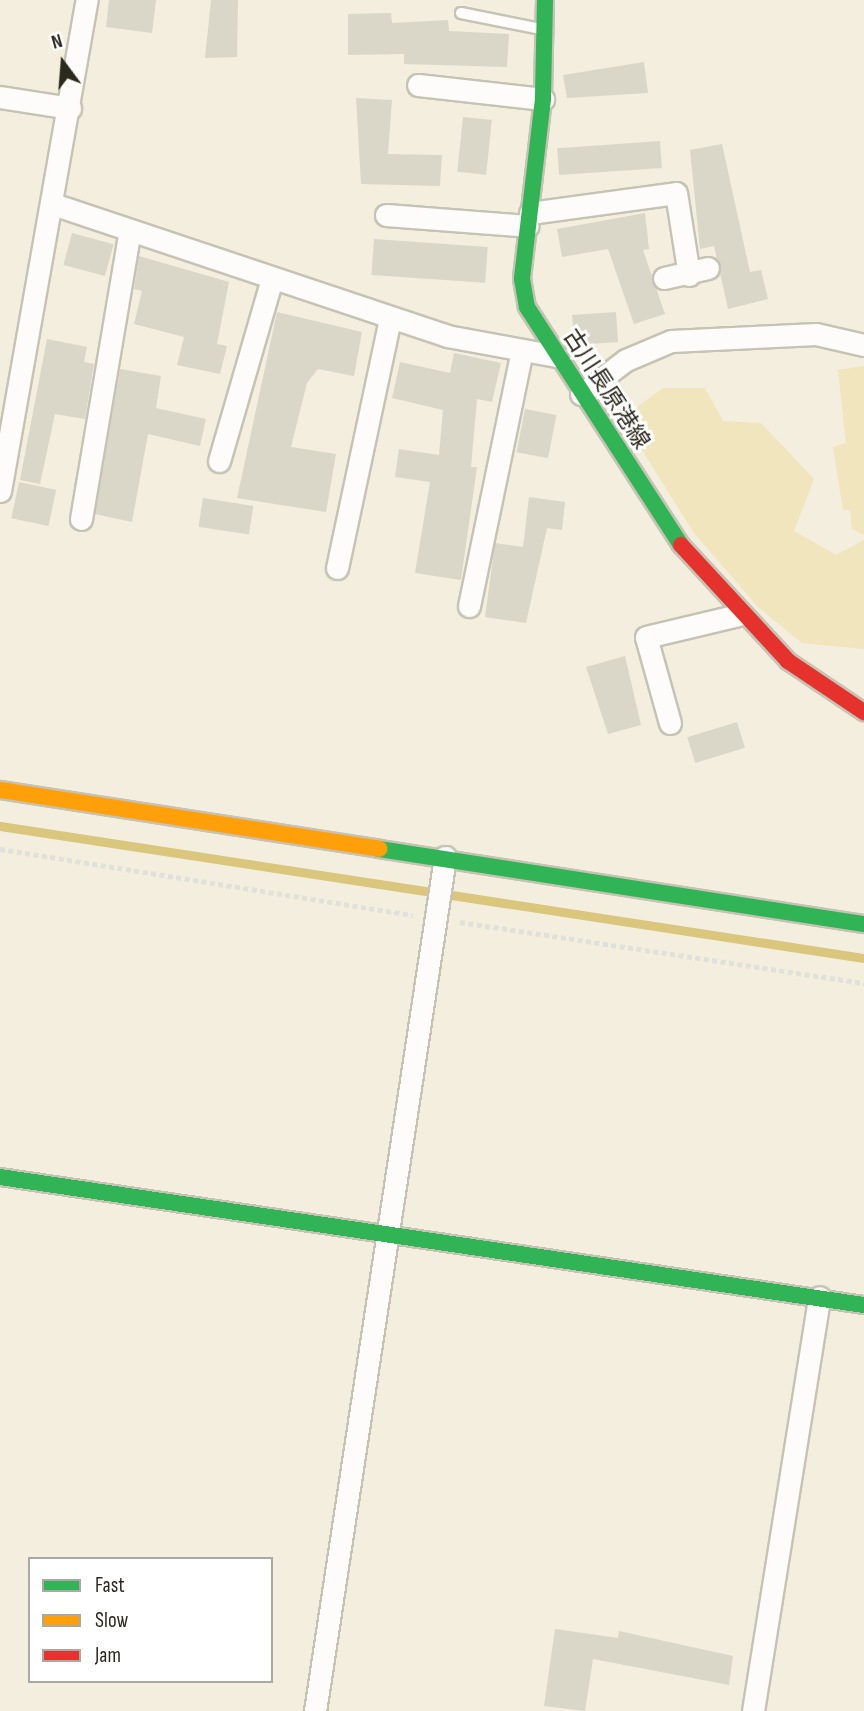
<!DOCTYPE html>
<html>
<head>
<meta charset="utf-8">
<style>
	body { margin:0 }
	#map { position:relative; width:864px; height:1711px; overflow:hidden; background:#f3eedd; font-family:"Sofia Sans Condensed","Noto Sans JP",sans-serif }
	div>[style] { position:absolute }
	.green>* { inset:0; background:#f0e5bc }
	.stream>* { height:9px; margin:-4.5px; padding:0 4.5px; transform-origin:4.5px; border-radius:4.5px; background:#dac67d }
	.building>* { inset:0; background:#dad7c9; transform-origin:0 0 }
	.path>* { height:4.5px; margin-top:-2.25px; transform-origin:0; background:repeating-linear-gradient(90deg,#e1e0da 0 5px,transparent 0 8.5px) }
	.roads { filter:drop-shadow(2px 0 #c6c3b5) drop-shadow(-2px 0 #c6c3b5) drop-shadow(0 2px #c6c3b5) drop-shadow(0 -2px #c6c3b5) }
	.lane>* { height:10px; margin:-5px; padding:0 5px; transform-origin:5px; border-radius:5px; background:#fdfcfa }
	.street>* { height:21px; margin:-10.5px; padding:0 10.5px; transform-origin:10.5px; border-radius:10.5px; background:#fdfcfa }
	.fast>* { height:16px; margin:-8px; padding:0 8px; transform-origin:8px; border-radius:8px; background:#30b455 }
	.slow>* { height:16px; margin:-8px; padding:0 8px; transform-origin:8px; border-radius:8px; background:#ff9f0a }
	.jam>* { height:16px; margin:-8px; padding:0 8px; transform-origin:8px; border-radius:8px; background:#e5322d }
	span { translate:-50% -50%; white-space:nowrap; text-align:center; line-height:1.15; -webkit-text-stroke:6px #fff; paint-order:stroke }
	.street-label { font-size:23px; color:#2b281c }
	.legend { position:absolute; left:28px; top:1557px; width:245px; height:126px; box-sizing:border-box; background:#fff; border:2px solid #aaa9a4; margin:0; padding:9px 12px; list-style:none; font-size:21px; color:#2b281c }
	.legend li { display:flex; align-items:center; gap:14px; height:35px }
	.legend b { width:35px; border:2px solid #aaa9a4 }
	.north { position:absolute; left:28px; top:28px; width:70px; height:70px; -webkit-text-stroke:5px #fff; paint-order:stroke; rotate:344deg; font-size:19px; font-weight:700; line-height:28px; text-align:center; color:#2b281c }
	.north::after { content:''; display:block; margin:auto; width:24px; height:32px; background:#2b281c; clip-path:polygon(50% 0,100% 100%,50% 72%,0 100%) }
</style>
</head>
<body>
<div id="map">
	<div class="green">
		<i style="clip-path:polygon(864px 366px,864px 535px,852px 529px,850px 510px,843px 510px,833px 447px,846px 443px,838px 370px)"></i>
		<i style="clip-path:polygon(663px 388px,705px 388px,723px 421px,761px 423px,814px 479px,794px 531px,836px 555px,864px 540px,864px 649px,802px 643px,758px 607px,694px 533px,622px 418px)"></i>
	</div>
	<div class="stream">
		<i style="left:0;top:826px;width:874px;rotate:8.69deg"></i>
	</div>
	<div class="building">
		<i style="clip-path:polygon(109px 0,156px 0,152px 33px,106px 27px)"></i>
		<i style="clip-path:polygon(211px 0,238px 0,237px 57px,205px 58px)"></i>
		<i style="clip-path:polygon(391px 13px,392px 23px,448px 20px,449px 31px,509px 34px,507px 67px,404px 64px,404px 54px,348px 55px,348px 14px)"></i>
		<i style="clip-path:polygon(644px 62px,648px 93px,567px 98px,563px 75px)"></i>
		<i style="clip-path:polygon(356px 98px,392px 100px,388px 154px,442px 155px,440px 186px,361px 184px)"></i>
		<i style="left:463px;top:117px;width:29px;height:55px;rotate:6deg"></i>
		<i style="left:660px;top:141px;width:27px;height:103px;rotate:86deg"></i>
		<i style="clip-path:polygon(722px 144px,750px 272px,761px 270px,768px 299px,728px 309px,714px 246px,700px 249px,690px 150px)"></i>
		<i style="clip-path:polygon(645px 213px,649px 249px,643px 250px,665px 314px,634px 324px,608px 249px,562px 257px,557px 229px)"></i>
		<i style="left:72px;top:233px;width:43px;height:33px;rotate:15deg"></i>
		<i style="left:374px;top:239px;width:114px;height:36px;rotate:4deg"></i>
		<i style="clip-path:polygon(139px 256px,229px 282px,217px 344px,227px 346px,220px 374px,177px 365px,184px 337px,134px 324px,142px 291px,134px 289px)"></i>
		<i style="clip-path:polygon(277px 312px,362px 332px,354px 376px,318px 369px,307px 383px,291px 447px,336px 454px,326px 512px,237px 498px)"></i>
		<i style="left:616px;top:312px;width:30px;height:44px;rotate:86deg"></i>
		<i style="clip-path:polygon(47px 339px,87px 347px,84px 362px,94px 364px,85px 419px,55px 414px,40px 484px,20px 480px)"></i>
		<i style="clip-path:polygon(454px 353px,501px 363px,492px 402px,477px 399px,471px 467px,477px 467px,461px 580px,415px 573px,430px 482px,395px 477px,399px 449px,439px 455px,443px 410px,392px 398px,400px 362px,450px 373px)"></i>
		<i style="clip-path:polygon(120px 369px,161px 376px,156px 408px,206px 419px,200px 446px,148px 434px,132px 522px,95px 514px)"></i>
		<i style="left:525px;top:409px;width:32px;height:44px;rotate:11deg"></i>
		<i style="left:19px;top:482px;width:38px;height:37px;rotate:12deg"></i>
		<i style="clip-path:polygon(529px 497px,565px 502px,562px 530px,547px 528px,526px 623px,485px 617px,495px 543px,523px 547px)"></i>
		<i style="left:203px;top:498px;width:51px;height:29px;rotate:9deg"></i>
		<i style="clip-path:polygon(625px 656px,641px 725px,608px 734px,586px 667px)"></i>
		<i style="left:737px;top:722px;width:27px;height:52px;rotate:73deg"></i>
		<i style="clip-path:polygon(555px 1629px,618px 1638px,619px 1631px,733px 1656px,729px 1685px,593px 1659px,585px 1711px,544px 1706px)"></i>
	</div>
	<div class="path">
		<i style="left:0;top:849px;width:418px;rotate:9.1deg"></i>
		<i style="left:460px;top:922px;width:409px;rotate:8.6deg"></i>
	</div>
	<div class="roads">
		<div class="lane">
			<i style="left:461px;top:13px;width:82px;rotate:11.3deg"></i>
		</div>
		<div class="street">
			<i style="left:418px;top:85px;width:126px;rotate:6.4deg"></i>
			<i style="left:0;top:97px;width:71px;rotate:8.9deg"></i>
			<i style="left:53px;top:204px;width:416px;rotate:18.5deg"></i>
			<i style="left:447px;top:336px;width:111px;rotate:10.4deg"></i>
			<i style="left:530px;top:213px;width:147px;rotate:-7.8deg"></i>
			<i style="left:676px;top:193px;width:83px;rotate:81deg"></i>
			<i style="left:386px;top:215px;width:142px;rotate:4.4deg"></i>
			<i style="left:664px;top:278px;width:45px;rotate:-12.8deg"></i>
			<i style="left:581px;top:394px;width:56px;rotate:-37.1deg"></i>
			<i style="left:626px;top:360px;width:49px;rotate:-22.9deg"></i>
			<i style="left:671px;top:341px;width:145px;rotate:-2.8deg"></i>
			<i style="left:816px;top:334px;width:49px;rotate:12.9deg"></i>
			<i style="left:219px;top:461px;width:186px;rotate:-73.8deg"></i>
			<i style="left:0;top:491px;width:499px;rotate:-80deg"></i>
			<i style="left:81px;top:519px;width:293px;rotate:-80.4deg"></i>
			<i style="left:337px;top:568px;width:256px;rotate:-78deg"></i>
			<i style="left:469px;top:606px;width:261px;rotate:-78.3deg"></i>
			<i style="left:670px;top:723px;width:89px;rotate:-105.6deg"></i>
			<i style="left:646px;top:637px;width:95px;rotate:-13.4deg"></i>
			<i style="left:315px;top:1711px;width:864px;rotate:-81.34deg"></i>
			<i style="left:753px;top:1711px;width:419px;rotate:-80.9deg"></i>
		</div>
		<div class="fast">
			<i style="left:545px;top:0;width:99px;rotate:91.2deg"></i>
			<i style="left:543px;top:99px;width:181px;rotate:96.7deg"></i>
			<i style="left:522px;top:279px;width:28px;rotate:80deg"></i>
			<i style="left:527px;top:307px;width:283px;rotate:57.1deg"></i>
			<i style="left:379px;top:849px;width:491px;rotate:8.8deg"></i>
			<i style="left:0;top:1177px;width:873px;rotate:8.43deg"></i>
		</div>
		<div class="slow">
			<i style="left:0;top:790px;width:384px;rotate:8.8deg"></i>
		</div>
		<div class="jam">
			<i style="left:681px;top:545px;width:158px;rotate:47.3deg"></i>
			<i style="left:788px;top:661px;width:92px;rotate:33.9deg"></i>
		</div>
	</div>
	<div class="street-label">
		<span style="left:606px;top:389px;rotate:57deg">古川長原港線</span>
	</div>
	<ul class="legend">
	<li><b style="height:9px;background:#30b455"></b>Fast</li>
	<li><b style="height:9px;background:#ff9f0a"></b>Slow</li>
	<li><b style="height:9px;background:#e5322d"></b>Jam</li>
	</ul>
	<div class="north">N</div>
</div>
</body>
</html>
